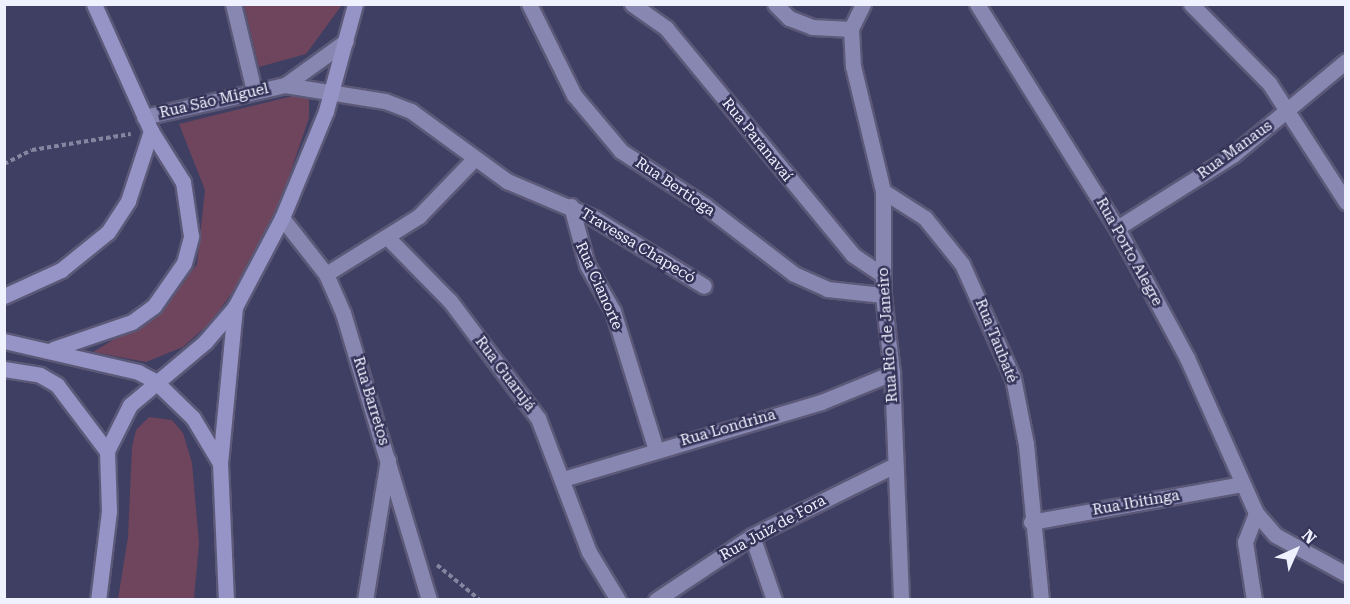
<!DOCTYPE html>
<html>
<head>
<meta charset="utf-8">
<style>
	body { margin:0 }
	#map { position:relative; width:1350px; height:604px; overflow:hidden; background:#3f3e63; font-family:"Roboto Serif",serif }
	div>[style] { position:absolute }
	.green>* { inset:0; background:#6e455c }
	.path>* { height:4px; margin-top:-2px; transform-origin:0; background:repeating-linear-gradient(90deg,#8685a1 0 4.5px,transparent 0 7.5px) }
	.roads { filter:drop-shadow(2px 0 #5b5977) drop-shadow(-2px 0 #5b5977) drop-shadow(0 2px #5b5977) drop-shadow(0 -2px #5b5977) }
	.minor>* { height:15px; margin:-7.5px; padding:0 7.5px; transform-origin:7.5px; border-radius:7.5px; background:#8887b2 }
	.secondary>* { height:15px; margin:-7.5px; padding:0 7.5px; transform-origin:7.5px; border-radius:7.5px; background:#9694c7 }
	span { translate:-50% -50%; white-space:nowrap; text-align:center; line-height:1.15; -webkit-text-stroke:5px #353358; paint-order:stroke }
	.street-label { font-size:15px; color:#f0f1ff }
	.frame { position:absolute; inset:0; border:6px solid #f0f1ff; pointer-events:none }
	.north { position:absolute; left:1266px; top:520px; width:60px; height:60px; -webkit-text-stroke:4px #353358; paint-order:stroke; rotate:45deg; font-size:16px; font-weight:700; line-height:24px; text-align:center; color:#f0f1ff }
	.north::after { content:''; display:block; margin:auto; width:21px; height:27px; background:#f0f1ff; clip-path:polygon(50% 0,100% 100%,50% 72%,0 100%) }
</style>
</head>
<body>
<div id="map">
	<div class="green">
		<i style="clip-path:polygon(244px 5px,244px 4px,342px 5px,306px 54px,259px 67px)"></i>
		<i style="clip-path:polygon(309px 92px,309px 118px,280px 203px,239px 283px,211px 322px,183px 347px,146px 362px,93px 352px,164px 309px,197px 264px,205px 190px,179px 124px)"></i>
		<i style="clip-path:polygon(149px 417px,172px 420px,183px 433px,192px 463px,199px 543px,194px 599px,118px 599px,128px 537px,132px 447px,136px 430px)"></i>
	</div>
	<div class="path">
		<i style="left:4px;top:164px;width:31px;rotate:-27deg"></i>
		<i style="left:32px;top:150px;width:100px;rotate:-9.2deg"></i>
		<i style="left:437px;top:565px;width:55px;rotate:39.1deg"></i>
	</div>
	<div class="roads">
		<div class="minor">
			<i style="left:233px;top:4px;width:89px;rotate:76.4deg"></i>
			<i style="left:529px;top:4px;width:102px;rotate:63.7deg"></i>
			<i style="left:574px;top:95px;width:73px;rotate:50deg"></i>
			<i style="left:621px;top:151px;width:99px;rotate:33deg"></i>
			<i style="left:704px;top:205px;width:113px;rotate:37.5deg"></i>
			<i style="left:794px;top:274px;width:36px;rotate:24deg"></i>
			<i style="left:827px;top:289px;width:56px;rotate:6.1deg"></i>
			<i style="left:632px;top:4px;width:42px;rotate:35.2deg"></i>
			<i style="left:666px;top:28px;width:294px;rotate:50.5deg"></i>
			<i style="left:853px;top:255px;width:36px;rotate:34deg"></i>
			<i style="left:775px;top:4px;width:20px;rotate:45deg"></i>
			<i style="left:789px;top:18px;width:25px;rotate:21deg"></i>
			<i style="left:812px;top:27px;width:39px;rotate:3deg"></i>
			<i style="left:863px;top:4px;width:28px;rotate:116deg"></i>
			<i style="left:851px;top:29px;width:37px;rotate:87deg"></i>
			<i style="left:853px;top:66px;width:129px;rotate:76.5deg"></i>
			<i style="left:883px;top:191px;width:104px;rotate:90deg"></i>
			<i style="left:883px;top:295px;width:79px;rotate:83.4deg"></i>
			<i style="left:892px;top:373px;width:227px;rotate:87.7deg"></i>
			<i style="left:977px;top:4px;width:264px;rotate:58deg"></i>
			<i style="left:1117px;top:228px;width:148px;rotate:61.7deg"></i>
			<i style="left:1187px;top:358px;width:170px;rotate:66deg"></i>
			<i style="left:1256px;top:513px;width:29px;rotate:49deg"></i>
			<i style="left:1275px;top:535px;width:81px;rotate:28.8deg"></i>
			<i style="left:1191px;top:4px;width:111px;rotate:45.4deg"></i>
			<i style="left:1269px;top:83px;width:142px;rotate:57.1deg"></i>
			<i style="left:285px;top:85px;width:75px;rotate:-35.8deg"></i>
			<i style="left:144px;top:117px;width:145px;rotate:-12.8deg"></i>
			<i style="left:285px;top:85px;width:101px;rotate:9.1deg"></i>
			<i style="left:385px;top:101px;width:28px;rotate:21deg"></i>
			<i style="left:411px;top:111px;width:119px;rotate:36.1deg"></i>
			<i style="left:507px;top:181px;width:95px;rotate:23deg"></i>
			<i style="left:594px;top:218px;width:129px;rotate:31.7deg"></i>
			<i style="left:883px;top:191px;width:50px;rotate:32.7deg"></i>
			<i style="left:925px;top:218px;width:59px;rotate:51.2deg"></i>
			<i style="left:962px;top:264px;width:125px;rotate:65.9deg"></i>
			<i style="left:1013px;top:378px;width:67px;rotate:78.9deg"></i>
			<i style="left:1026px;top:444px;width:157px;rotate:84.5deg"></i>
			<i style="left:571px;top:206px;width:61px;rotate:74.8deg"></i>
			<i style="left:587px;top:265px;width:53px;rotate:60.5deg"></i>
			<i style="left:613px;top:311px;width:145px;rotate:72.8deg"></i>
			<i style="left:282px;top:218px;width:71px;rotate:51.8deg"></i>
			<i style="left:326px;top:274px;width:43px;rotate:66.4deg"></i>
			<i style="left:343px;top:313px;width:300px;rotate:73.3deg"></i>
			<i style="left:1117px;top:228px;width:137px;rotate:-32.2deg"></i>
			<i style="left:1233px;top:155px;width:147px;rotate:-39.8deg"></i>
			<i style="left:387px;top:237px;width:90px;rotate:45.5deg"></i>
			<i style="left:450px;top:301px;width:146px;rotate:53.1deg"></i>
			<i style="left:538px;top:418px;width:143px;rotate:69.2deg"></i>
			<i style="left:589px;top:552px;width:56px;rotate:58.9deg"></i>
			<i style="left:326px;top:274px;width:110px;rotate:-31.9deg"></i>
			<i style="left:419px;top:216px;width:79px;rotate:-46deg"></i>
			<i style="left:563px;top:479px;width:269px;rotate:-16.6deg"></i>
			<i style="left:821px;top:402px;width:77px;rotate:-22.2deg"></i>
			<i style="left:1031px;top:522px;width:214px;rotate:-10.2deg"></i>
			<i style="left:752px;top:536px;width:68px;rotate:71deg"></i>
			<i style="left:365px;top:600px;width:142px;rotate:-80.7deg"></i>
			<i style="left:656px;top:600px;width:115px;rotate:-33.7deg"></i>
			<i style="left:752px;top:536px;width:160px;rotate:-26.4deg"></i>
			<i style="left:1254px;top:600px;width:59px;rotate:-98.8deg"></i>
			<i style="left:1245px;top:542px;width:31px;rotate:-69deg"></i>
		</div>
		<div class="secondary">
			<i style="left:4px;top:296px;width:63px;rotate:-24.5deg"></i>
			<i style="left:61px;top:270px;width:60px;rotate:-39deg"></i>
			<i style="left:108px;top:232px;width:37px;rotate:-57deg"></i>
			<i style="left:128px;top:201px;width:74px;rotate:-71.8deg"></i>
			<i style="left:4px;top:341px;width:138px;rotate:13deg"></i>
			<i style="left:138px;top:372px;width:19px;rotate:28deg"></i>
			<i style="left:155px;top:381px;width:53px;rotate:44.2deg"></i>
			<i style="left:193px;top:418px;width:52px;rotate:59deg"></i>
			<i style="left:220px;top:463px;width:137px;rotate:87.5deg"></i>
			<i style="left:53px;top:349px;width:83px;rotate:-18.9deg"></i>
			<i style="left:132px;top:322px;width:27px;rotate:-36deg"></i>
			<i style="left:154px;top:306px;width:52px;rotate:-55.1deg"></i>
			<i style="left:184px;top:263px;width:28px;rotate:-75deg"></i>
			<i style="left:191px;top:236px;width:55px;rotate:-98.4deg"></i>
			<i style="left:183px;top:182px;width:60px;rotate:-122.1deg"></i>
			<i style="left:151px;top:131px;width:139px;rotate:-114.2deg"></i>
			<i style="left:4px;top:369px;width:36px;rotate:9deg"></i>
			<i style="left:40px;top:375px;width:20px;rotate:30deg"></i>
			<i style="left:57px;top:385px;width:83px;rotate:52.9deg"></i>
			<i style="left:107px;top:451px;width:60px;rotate:88.1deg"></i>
			<i style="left:109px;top:511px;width:90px;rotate:97deg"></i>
			<i style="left:107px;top:451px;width:51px;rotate:-63.4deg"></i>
			<i style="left:130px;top:405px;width:98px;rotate:-40deg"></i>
			<i style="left:205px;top:342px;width:46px;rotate:-49.4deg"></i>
			<i style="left:235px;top:307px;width:101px;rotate:-62.2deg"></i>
			<i style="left:282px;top:218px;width:116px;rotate:-67.6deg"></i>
			<i style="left:326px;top:111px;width:111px;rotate:-74.8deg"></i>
			<i style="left:220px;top:463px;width:157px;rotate:-84.5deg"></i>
		</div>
	</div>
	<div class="street-label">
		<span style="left:214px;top:101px;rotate:-13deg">Rua São Miguel</span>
		<span style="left:757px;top:140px;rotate:51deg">Rua Paranavaí</span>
		<span style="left:1235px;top:150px;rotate:-36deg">Rua Manaus</span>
		<span style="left:675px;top:187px;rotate:34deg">Rua Bertioga</span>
		<span style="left:638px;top:246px;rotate:31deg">Travessa Chapecó</span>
		<span style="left:1129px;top:252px;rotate:61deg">Rua Porto Alegre</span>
		<span style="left:599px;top:286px;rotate:66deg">Rua Cianorte</span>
		<span style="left:888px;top:335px;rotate:-94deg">Rua Rio de Janeiro</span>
		<span style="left:996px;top:341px;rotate:68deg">Rua Taubaté</span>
		<span style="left:505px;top:374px;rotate:53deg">Rua Guarujá</span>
		<span style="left:371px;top:401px;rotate:73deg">Rua Barretos</span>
		<span style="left:728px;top:428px;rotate:-16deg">Rua Londrina</span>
		<span style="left:1136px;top:503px;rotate:-10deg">Rua Ibitinga</span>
		<span style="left:773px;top:528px;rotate:-29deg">Rua Juiz de Fora</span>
	</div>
	<div class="frame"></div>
	<div class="north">N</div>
</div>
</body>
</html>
